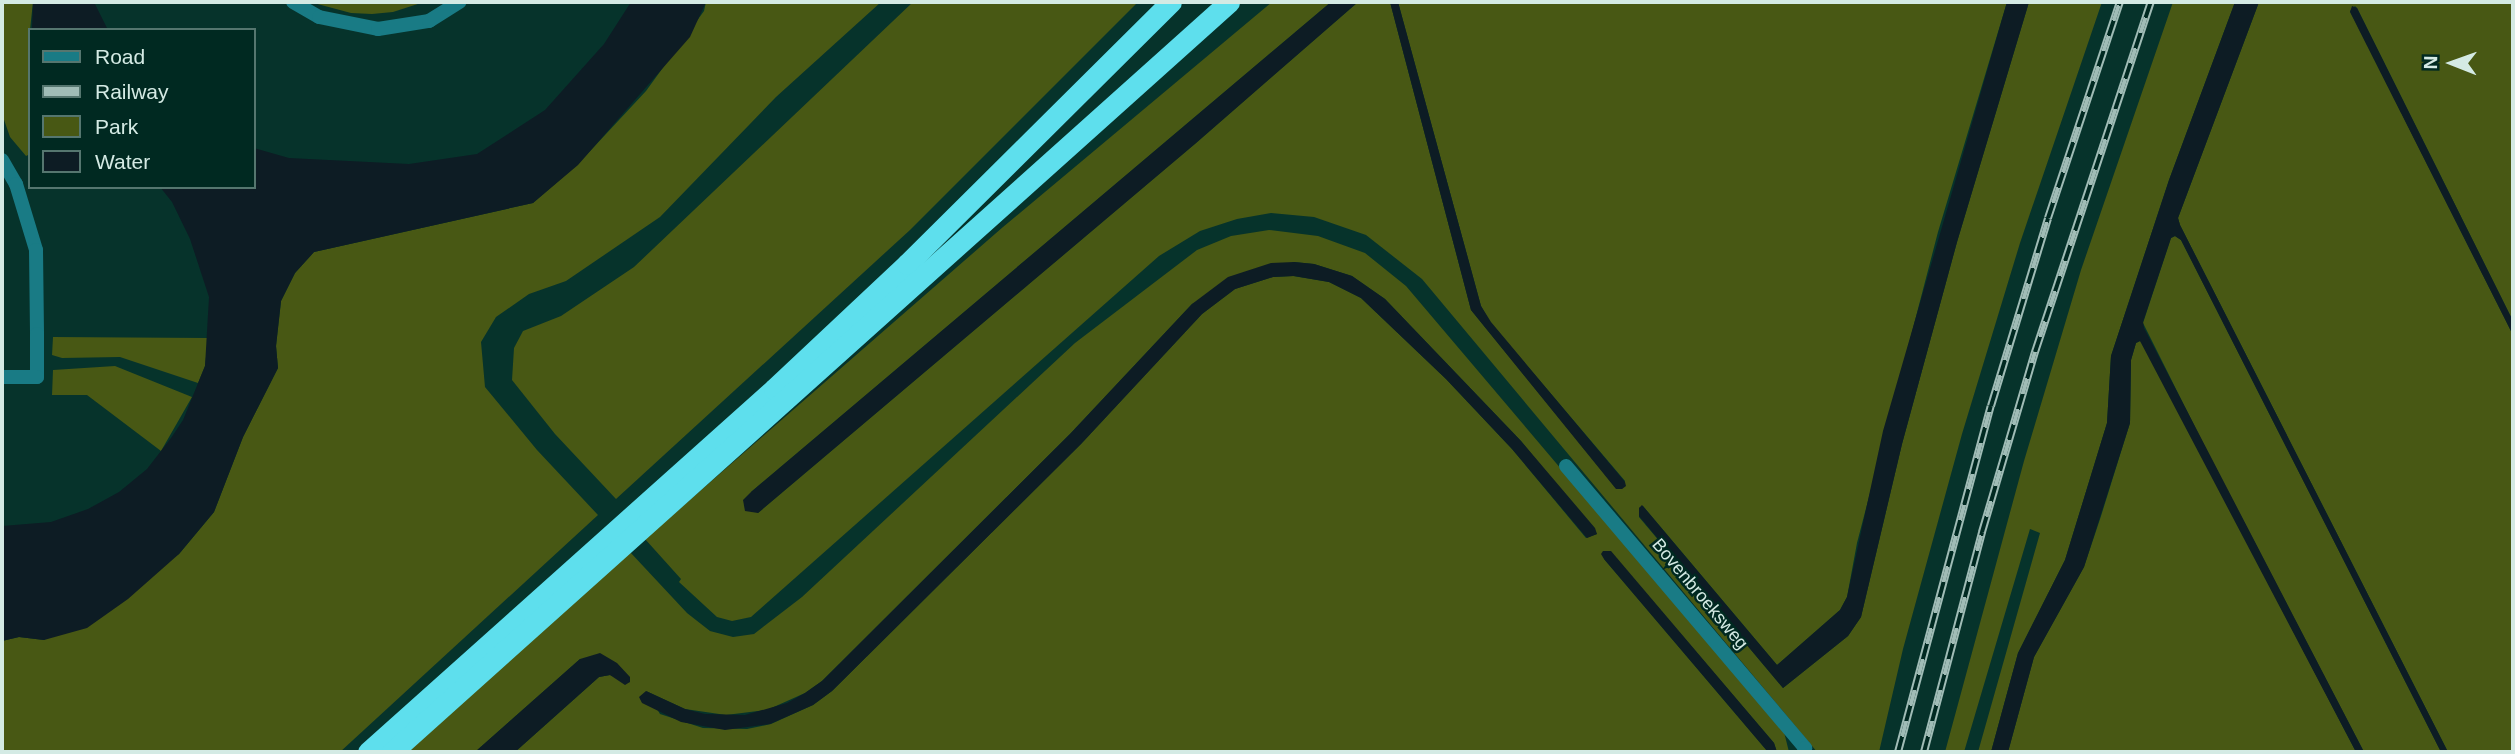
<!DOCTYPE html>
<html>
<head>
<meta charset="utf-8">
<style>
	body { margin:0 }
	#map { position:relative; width:2515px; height:754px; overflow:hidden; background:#06332b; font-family:Helvetica,sans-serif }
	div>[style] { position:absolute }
	.green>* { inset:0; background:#485814 }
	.water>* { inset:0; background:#0d1c24 }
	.street>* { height:14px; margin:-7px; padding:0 7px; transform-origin:7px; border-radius:7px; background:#197b85 }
	.highway>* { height:21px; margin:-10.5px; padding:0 10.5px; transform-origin:10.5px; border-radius:10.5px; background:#5edfed }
	.rail>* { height:8px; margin-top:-4px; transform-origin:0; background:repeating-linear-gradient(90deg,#002921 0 16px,#a0bcb6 0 32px); box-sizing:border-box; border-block:2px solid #a0bcb6 }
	span { translate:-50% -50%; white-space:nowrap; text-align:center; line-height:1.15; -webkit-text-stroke:5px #002921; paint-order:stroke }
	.street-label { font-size:18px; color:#d4eae4 }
	.frame { position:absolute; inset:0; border:4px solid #d4eae4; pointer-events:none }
	.legend { position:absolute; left:28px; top:28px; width:228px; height:161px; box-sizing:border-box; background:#002921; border:2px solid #55766f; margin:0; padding:9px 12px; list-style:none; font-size:21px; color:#d4eae4 }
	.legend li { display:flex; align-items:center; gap:14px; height:35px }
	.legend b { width:35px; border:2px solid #55766f }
	.north { position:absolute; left:2417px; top:28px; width:70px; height:70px; -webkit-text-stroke:5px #002921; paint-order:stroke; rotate:271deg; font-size:19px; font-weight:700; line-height:28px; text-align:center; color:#d4eae4 }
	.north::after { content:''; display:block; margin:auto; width:24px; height:32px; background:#d4eae4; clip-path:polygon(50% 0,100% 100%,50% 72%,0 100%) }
</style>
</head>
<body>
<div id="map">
	<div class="green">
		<i style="clip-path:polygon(2px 2px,33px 2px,30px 30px,30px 154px,26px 156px,10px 137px,2px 114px)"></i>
		<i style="clip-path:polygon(310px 2px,424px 2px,393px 12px,372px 14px,351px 13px)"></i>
		<i style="clip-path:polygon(706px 2px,881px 2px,776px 97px,660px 217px,566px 281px,529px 294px,496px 317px,481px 342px,485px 387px,537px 450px,598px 515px,340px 752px,2px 752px,2px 641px,19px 637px,44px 640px,179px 554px,214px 512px,243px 437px,278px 368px,276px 346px,281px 301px,295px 273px,314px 252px,533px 203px,578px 164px,646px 91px,704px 11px)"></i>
		<i style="clip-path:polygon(913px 2px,1138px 2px,910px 230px,616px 499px,555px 434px,512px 380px,514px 348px,523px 331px,561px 316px,634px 267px)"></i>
		<i style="clip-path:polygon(1272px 2px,1331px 2px,751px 492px,758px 513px,1196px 143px,1358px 2px,1390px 2px,1471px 310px,1616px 488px,1622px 489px,1625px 481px,1490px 322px,1481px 306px,1398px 2px,2007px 2px,1938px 232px,1857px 543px,1847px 597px,1840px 610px,1777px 665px,1643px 506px,1639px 508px,1639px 517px,1783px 688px,1848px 636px,1861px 617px,1902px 444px,1957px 242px,2029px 2px,2102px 2px,2020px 243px,1962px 434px,1903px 649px,1879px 752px,1817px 752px,1422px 279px,1366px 235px,1314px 217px,1271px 213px,1237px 219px,1200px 231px,1159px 256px,751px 617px,732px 621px,717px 617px,679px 582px,681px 579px,645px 539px,1003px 227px)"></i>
		<i style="clip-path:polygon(2173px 2px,2235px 2px,2169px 180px,2111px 356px,2107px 423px,2065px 560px,2018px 653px,1991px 752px,1978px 752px,2040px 533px,2030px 529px,1964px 752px,1945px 752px,2024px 461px,2081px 270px)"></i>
		<i style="clip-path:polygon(2259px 2px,2513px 2px,2513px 321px,2357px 8px,2355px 6px,2350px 11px,2513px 335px,2513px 752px,2448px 752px,2180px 225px,2178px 218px)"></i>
		<i style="clip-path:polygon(evenodd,1269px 230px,1318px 236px,1365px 253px,1406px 286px,1784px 732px,1789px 752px,1777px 752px,1774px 743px,1610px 551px,1604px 559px,1768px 752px,515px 752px,599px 677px,610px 675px,630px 682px,580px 659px,475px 752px,408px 752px,630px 552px,687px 613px,710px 631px,733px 637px,754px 634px,802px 597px,1075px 343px,1197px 250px,1231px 236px,1269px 230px,1294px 262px,1314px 264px,1352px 276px,1385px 299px,1521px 441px,1597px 534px,1586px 538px,1512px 449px,1446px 379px,1361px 298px,1329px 282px,1293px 276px,1273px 277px,1235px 289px,1202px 314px,1081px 444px,832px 691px,813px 705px,771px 724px,747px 729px,703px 728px,660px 714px,646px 691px,685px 709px,726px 715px,767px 710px,805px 693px,822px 681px,1070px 434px,1192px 304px,1294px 262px)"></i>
		<i style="clip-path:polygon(2175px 236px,2181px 240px,2441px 752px,2364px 752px,2206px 449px,2143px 323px,2171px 238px)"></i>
		<i style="clip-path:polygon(53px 337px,208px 338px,205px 366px,198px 383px,120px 357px,62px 358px,52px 355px)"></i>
		<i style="clip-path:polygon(2140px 341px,2143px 343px,2356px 752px,2008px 752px,2034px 657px,2084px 567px,2101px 516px,2130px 423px,2131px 360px,2136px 343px)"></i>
		<i style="clip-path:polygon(115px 366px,192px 397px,161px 451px,87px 395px,52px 395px,53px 370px)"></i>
	</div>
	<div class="water">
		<i style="clip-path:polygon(33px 2px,94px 2px,108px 30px,32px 30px)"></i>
		<i style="clip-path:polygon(631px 2px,706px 2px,690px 37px,578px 165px,533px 203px,314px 252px,295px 273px,281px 301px,276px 346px,278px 368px,243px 437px,214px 512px,179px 554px,128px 599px,87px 628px,44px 640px,19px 637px,2px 641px,2px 526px,51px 522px,88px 509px,119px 492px,147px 469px,171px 438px,183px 420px,205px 366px,209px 297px,190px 239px,172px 202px,160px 187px,254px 187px,254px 148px,289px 158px,409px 164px,477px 154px,545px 110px,604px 44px)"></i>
		<i style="clip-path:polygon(1331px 2px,1358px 2px,1196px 143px,758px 513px,745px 511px,743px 500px,751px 492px)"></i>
		<i style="clip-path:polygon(1390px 2px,1398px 2px,1481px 306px,1491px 322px,1625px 482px,1626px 486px,1622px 489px,1616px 489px,1471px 310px)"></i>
		<i style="clip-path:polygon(2007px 2px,2029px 2px,1957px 242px,1902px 444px,1861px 617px,1848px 636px,1783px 688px,1639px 516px,1639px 508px,1642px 505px,1777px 665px,1840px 610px,1847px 597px,1883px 431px)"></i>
		<i style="clip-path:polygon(2235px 2px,2259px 2px,2178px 218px,2180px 225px,2448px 752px,2441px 752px,2181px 240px,2175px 236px,2171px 238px,2143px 322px,2144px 328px,2364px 752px,2356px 752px,2140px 341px,2136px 343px,2131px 360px,2130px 423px,2084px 567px,2034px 657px,2008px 752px,1991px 752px,2018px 653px,2065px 560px,2107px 423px,2111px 356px,2169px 180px)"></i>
		<i style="clip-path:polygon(2352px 6px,2357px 8px,2513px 321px,2513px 335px,2350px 12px)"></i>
		<i style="clip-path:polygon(1294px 262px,1314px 264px,1352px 276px,1385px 299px,1521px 441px,1595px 528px,1597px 534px,1587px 538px,1512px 449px,1446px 379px,1361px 298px,1329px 282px,1294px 276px,1273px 277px,1235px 289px,1202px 314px,1081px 444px,832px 691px,813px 705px,770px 724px,725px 730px,681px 722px,642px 703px,639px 697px,646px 691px,685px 709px,705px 714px,745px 715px,787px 703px,805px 693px,822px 681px,1070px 434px,1192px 304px,1228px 277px,1271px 263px)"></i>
		<i style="clip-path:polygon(1603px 551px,1611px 551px,1774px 743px,1777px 752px,1768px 752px,1604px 559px,1601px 554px)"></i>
		<i style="clip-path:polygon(600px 653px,617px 663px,630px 677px,630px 682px,625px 685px,610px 675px,599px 677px,515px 752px,475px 752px,580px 659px)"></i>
	</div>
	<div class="street">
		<i style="left:293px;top:2px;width:30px;rotate:30deg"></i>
		<i style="left:319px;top:17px;width:60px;rotate:11.5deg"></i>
		<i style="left:378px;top:29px;width:52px;rotate:-8.9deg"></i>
		<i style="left:429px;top:21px;width:36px;rotate:-32deg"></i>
		<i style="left:2px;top:160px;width:28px;rotate:60deg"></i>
		<i style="left:16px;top:184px;width:69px;rotate:73.1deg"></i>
		<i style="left:36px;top:250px;width:84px;rotate:89.3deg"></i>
		<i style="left:37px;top:334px;width:43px;rotate:90deg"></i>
		<i style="left:37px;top:377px;width:35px;rotate:180deg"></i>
		<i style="left:1566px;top:466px;width:370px;rotate:49.7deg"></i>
		<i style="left:1805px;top:748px;width:4px;rotate:104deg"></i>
	</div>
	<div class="highway">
		<i style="left:368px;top:752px;width:545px;rotate:-41.8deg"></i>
		<i style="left:774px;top:389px;width:183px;rotate:-43.2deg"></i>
		<i style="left:907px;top:264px;width:372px;rotate:-44.8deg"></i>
		<i style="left:392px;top:752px;width:1124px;rotate:-41.86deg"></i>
	</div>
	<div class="rail">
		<i style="left:1898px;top:752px;width:358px;rotate:-75deg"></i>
		<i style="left:1991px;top:406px;width:196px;rotate:-73.1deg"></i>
		<i style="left:2048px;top:218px;width:228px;rotate:-71.6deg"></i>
		<i style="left:1924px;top:752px;width:228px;rotate:-75.2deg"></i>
		<i style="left:1982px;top:532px;width:188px;rotate:-73.6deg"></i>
		<i style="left:2035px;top:352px;width:369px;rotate:-71.7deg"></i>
	</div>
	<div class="street-label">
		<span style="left:1700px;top:594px;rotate:50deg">Bovenbroeksweg</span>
	</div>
	<div class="frame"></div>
	<ul class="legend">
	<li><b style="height:9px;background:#197b85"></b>Road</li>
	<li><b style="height:9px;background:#a0bcb6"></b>Railway</li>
	<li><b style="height:19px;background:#485814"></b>Park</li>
	<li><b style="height:19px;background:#0d1c24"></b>Water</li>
	</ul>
	<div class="north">N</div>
</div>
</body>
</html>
